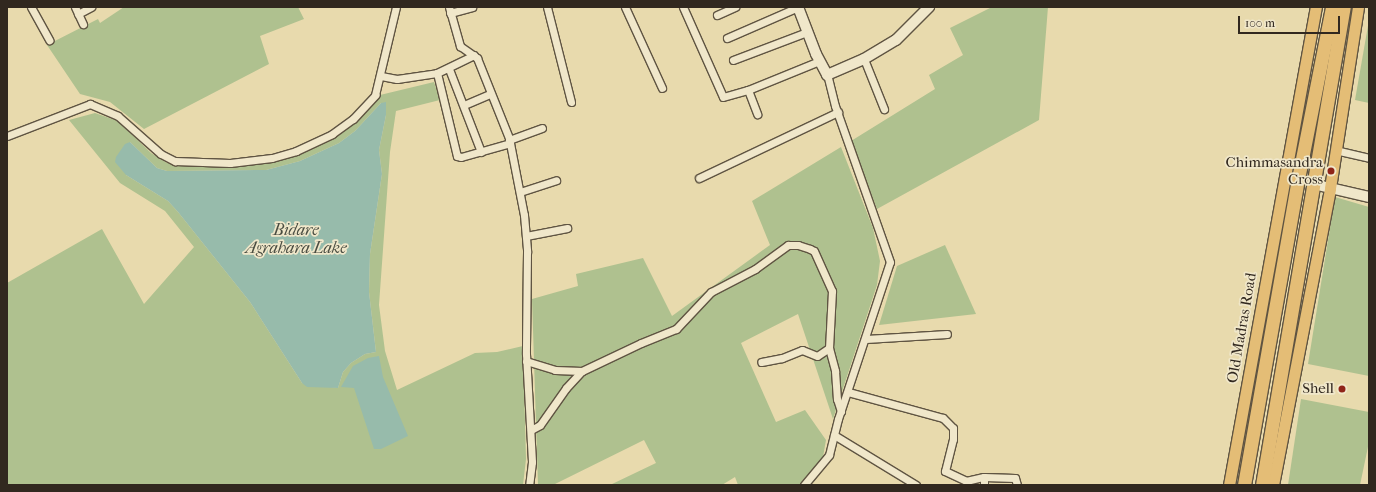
<!DOCTYPE html>
<html>
<head>
<meta charset="utf-8">
<style>
	body { margin:0 }
	#map { position:relative; width:1376px; height:492px; overflow:hidden; background:#e8daad; font-family:"IM FELL French Canon",serif }
	div>[style] { position:absolute }
	.green>* { inset:0; background:#afc18f }
	.water>* { inset:0; background:#97bbab }
	.roads { filter:drop-shadow(1px 0 #5f5442) drop-shadow(-1px 0 #5f5442) drop-shadow(0 1px #5f5442) drop-shadow(0 -1px #5f5442) }
	.street>* { height:7px; margin:-3.5px; padding:0 3.5px; transform-origin:3.5px; border-radius:3.5px; background:#f0e7ca }
	.secondary>* { height:10px; margin:-5px; padding:0 5px; transform-origin:5px; border-radius:5px; background:#f0e7ca }
	.primary>* { height:11px; margin:-5.5px; padding:0 5.5px; transform-origin:5.5px; border-radius:5.5px; background:#e4bd76 }
	.highway>* { height:13px; margin:-6.5px; padding:0 6.5px; transform-origin:6.5px; border-radius:6.5px; background:#e4bd76 }
	.dots>* { width:11px; height:11px; translate:-50% -50%; box-sizing:border-box; border:2px solid #f0e7ca; border-radius:50% }
	span { translate:-50% -50%; white-space:nowrap; text-align:center; line-height:1.15; -webkit-text-stroke:3.5px #f0e7ca; paint-order:stroke }
	.poi-label { font-size:15px; color:#31281f }
	.right { translate:-100% -50%; text-align:right }
	.street-label { font-size:15px; color:#31281f }
	.water-label { font-size:16px; color:#4a4d42; font-style:italic }
	.frame { position:absolute; inset:0; border:8px solid #31281f; pointer-events:none }
	.scale { position:absolute; left:1238px; top:16px; width:102px; height:18px; box-sizing:border-box; border:2px solid #31281f; border-top:0; padding-left:5px; font-size:12px; line-height:14px; white-space:nowrap; color:#31281f; -webkit-text-stroke:3px #f0e7ca; paint-order:stroke }
</style>
</head>
<body>
<div id="map">
	<div class="green">
		<i style="clip-path:polygon(124px 7px,298px 7px,304px 19px,260px 36px,269px 64px,144px 129px,110px 102px,80px 94px,47px 45px,98px 19px,100px 23px)"></i>
		<i style="clip-path:polygon(992px 7px,1048px 7px,1039px 120px,877px 209px,851px 141px,935px 89px,929px 75px,963px 55px,950px 28px)"></i>
		<i style="clip-path:polygon(1369px 20px,1369px 103px,1355px 100px)"></i>
		<i style="clip-path:polygon(evenodd,434px 82px,440px 100px,396px 111px,390px 152px,379px 305px,385px 351px,397px 390px,475px 353px,497px 352px,523px 346px,526px 459px,523px 485px,7px 485px,7px 283px,102px 229px,144px 304px,194px 247px,165px 211px,120px 183px,69px 120px,95px 113px,118px 121px,151px 153px,167px 163px,233px 166px,263px 163px,297px 154px,334px 137px,354px 124px,380px 95px,434px 82px,381px 103px,386px 115px,379px 150px,382px 174px,370px 254px,369px 292px,376px 352px,365px 354px,351px 363px,343px 372px,338px 388px,302px 383px,250px 302px,178px 212px,168px 201px,126px 175px,130px 142px,157px 168px,167px 171px,266px 170px,300px 161px,339px 143px,355px 131px,381px 103px)"></i>
		<i style="clip-path:polygon(841px 147px,873px 228px,880px 261px,877px 285px,833px 419px,798px 314px,741px 343px,776px 422px,805px 410px,826px 440px,823px 457px,799px 485px,738px 485px,735px 477px,722px 485px,610px 485px,656px 463px,644px 440px,553px 485px,538px 485px,532px 299px,578px 286px,576px 274px,643px 258px,672px 316px,770px 245px,752px 201px)"></i>
		<i style="clip-path:polygon(1335px 197px,1369px 207px,1369px 376px,1308px 364px)"></i>
		<i style="clip-path:polygon(945px 245px,976px 314px,879px 325px,897px 266px)"></i>
		<i style="clip-path:polygon(1301px 399px,1369px 412px,1369px 442px,1360px 485px,1288px 485px)"></i>
	</div>
	<div class="water">
		<i style="clip-path:polygon(386px 102px,386px 115px,379px 150px,382px 174px,370px 254px,369px 292px,376px 352px,365px 354px,351px 363px,343px 372px,338px 388px,307px 387px,302px 383px,250px 302px,178px 212px,168px 201px,126px 175px,115px 162px,116px 157px,125px 144px,130px 142px,157px 168px,167px 171px,266px 170px,300px 161px,339px 143px,355px 131px,381px 103px)"></i>
		<i style="clip-path:polygon(379px 356px,383px 377px,408px 436px,381px 449px,374px 449px,354px 388px,341px 387px,353px 366px,368px 358px)"></i>
	</div>
	<div class="roads">
		<div class="street">
			<i style="left:31px;top:7px;width:38px;rotate:61deg"></i>
			<i style="left:75px;top:7px;width:19px;rotate:65deg"></i>
			<i style="left:449px;top:7px;width:41px;rotate:74.2deg"></i>
			<i style="left:460px;top:46px;width:21px;rotate:35deg"></i>
			<i style="left:477px;top:58px;width:86px;rotate:68.2deg"></i>
			<i style="left:509px;top:138px;width:78px;rotate:79deg"></i>
			<i style="left:524px;top:215px;width:37px;rotate:85deg"></i>
			<i style="left:527px;top:252px;width:102px;rotate:90.6deg"></i>
			<i style="left:526px;top:354px;width:108px;rotate:86.8deg"></i>
			<i style="left:532px;top:462px;width:23px;rotate:97deg"></i>
			<i style="left:547px;top:7px;width:98px;rotate:75.8deg"></i>
			<i style="left:625px;top:7px;width:89px;rotate:65.4deg"></i>
			<i style="left:683px;top:7px;width:98px;rotate:66deg"></i>
			<i style="left:723px;top:97px;width:26px;rotate:-16deg"></i>
			<i style="left:748px;top:90px;width:77px;rotate:-22.2deg"></i>
			<i style="left:450px;top:13px;width:23px;rotate:-15deg"></i>
			<i style="left:78px;top:14px;width:15px;rotate:-28deg"></i>
			<i style="left:717px;top:15px;width:20px;rotate:-24deg"></i>
			<i style="left:727px;top:38px;width:77px;rotate:-23.6deg"></i>
			<i style="left:864px;top:59px;width:54px;rotate:68.2deg"></i>
			<i style="left:733px;top:60px;width:79px;rotate:-20.7deg"></i>
			<i style="left:449px;top:69px;width:89px;rotate:68.9deg"></i>
			<i style="left:437px;top:73px;width:85px;rotate:76.5deg"></i>
			<i style="left:457px;top:156px;width:4px;rotate:14deg"></i>
			<i style="left:461px;top:157px;width:51px;rotate:-15.9deg"></i>
			<i style="left:381px;top:76px;width:16px;rotate:11deg"></i>
			<i style="left:397px;top:79px;width:40px;rotate:-8.5deg"></i>
			<i style="left:437px;top:73px;width:41px;rotate:-25.9deg"></i>
			<i style="left:748px;top:90px;width:26px;rotate:69deg"></i>
			<i style="left:464px;top:105px;width:28px;rotate:-23deg"></i>
			<i style="left:7px;top:136px;width:89px;rotate:-21.1deg"></i>
			<i style="left:90px;top:104px;width:30px;rotate:23deg"></i>
			<i style="left:118px;top:116px;width:57px;rotate:41.5deg"></i>
			<i style="left:161px;top:154px;width:16px;rotate:27deg"></i>
			<i style="left:175px;top:161px;width:55px;rotate:2.1deg"></i>
			<i style="left:230px;top:163px;width:42px;rotate:-6.8deg"></i>
			<i style="left:272px;top:158px;width:25px;rotate:-16deg"></i>
			<i style="left:296px;top:151px;width:40px;rotate:-25deg"></i>
			<i style="left:332px;top:134px;width:26px;rotate:-36deg"></i>
			<i style="left:353px;top:119px;width:33px;rotate:-47deg"></i>
			<i style="left:375px;top:95px;width:90px;rotate:-76.6deg"></i>
			<i style="left:509px;top:140px;width:35px;rotate:-20deg"></i>
			<i style="left:1335px;top:150px;width:35px;rotate:13deg"></i>
			<i style="left:699px;top:178px;width:154px;rotate:-25.4deg"></i>
			<i style="left:520px;top:192px;width:38px;rotate:-18deg"></i>
			<i style="left:526px;top:236px;width:42px;rotate:-11deg"></i>
			<i style="left:866px;top:339px;width:81px;rotate:-3.5deg"></i>
			<i style="left:829px;top:348px;width:24px;rotate:75deg"></i>
			<i style="left:835px;top:371px;width:28px;rotate:86deg"></i>
			<i style="left:837px;top:399px;width:13px;rotate:72deg"></i>
			<i style="left:526px;top:361px;width:30px;rotate:17deg"></i>
			<i style="left:555px;top:370px;width:27px;rotate:2deg"></i>
			<i style="left:582px;top:371px;width:65px;rotate:-25.4deg"></i>
			<i style="left:641px;top:343px;width:38px;rotate:-22deg"></i>
			<i style="left:676px;top:329px;width:51px;rotate:-46.6deg"></i>
			<i style="left:711px;top:292px;width:50px;rotate:-27.6deg"></i>
			<i style="left:755px;top:269px;width:41px;rotate:-36deg"></i>
			<i style="left:788px;top:245px;width:10px"></i>
			<i style="left:798px;top:245px;width:13px;rotate:18deg"></i>
			<i style="left:810px;top:249px;width:4px;rotate:27deg"></i>
			<i style="left:814px;top:251px;width:44px;rotate:65.8deg"></i>
			<i style="left:832px;top:291px;width:57px;rotate:93deg"></i>
			<i style="left:829px;top:348px;width:14px;rotate:146deg"></i>
			<i style="left:817px;top:356px;width:16px;rotate:-158deg"></i>
			<i style="left:802px;top:350px;width:22px;rotate:158deg"></i>
			<i style="left:782px;top:358px;width:21px;rotate:169deg"></i>
			<i style="left:848px;top:392px;width:98px;rotate:15.3deg"></i>
			<i style="left:943px;top:418px;width:14px;rotate:45deg"></i>
			<i style="left:953px;top:428px;width:11px;rotate:90deg"></i>
			<i style="left:953px;top:439px;width:33px;rotate:104deg"></i>
			<i style="left:945px;top:471px;width:23px;rotate:25deg"></i>
			<i style="left:966px;top:481px;width:18px;rotate:-13deg"></i>
			<i style="left:531px;top:430px;width:10px;rotate:-29deg"></i>
			<i style="left:540px;top:425px;width:45px;rotate:-54.9deg"></i>
			<i style="left:566px;top:388px;width:23px;rotate:-47deg"></i>
			<i style="left:834px;top:435px;width:96px;rotate:31.4deg"></i>
			<i style="left:804px;top:485px;width:39px;rotate:-50deg"></i>
			<i style="left:829px;top:455px;width:37px;rotate:-76deg"></i>
			<i style="left:838px;top:419px;width:165px;rotate:-71.7deg"></i>
			<i style="left:890px;top:262px;width:165px;rotate:-109.4deg"></i>
			<i style="left:835px;top:106px;width:32px;rotate:-104deg"></i>
			<i style="left:984px;top:485px;width:8px;rotate:-90deg"></i>
			<i style="left:984px;top:477px;width:31px;rotate:2deg"></i>
			<i style="left:1015px;top:478px;width:7px;rotate:74deg"></i>
		</div>
		<div class="secondary">
			<i style="left:798px;top:7px;width:50px;rotate:69deg"></i>
			<i style="left:816px;top:54px;width:24px;rotate:62deg"></i>
			<i style="left:827px;top:75px;width:40px;rotate:-23.4deg"></i>
			<i style="left:864px;top:59px;width:37px;rotate:-31deg"></i>
			<i style="left:896px;top:40px;width:47px;rotate:-45deg"></i>
			<i style="left:1313px;top:184px;width:57px;rotate:13.1deg"></i>
		</div>
		<div class="primary">
			<i style="left:1229px;top:485px;width:486px;rotate:-79.7deg"></i>
			<i style="left:1273px;top:485px;width:302px;rotate:-79.1deg"></i>
			<i style="left:1330px;top:188px;width:183px;rotate:-81.2deg"></i>
		</div>
		<div class="highway">
			<i style="left:1244px;top:485px;width:311px;rotate:-80deg"></i>
			<i style="left:1298px;top:179px;width:175px;rotate:-78.8deg"></i>
			<i style="left:1262px;top:485px;width:485px;rotate:-80.3deg"></i>
		</div>
	</div>
	<div class="dots">
		<i style="left:1331px;top:171px;background:#8f2418"></i>
		<i style="left:1342px;top:389px;background:#8f2418"></i>
	</div>
	<div class="poi-label">
		<span class="right" style="left:1323px;top:171px">Chimmasandra<br>Cross</span>
		<span class="right" style="left:1334px;top:389px">Shell</span>
	</div>
	<div class="street-label">
		<span style="left:1242px;top:328px;rotate:-80deg">Old Madras Road</span>
	</div>
	<div class="water-label">
		<span style="left:296px;top:239px">Bidare<br>Agrahara Lake</span>
	</div>
	<div class="frame"></div>
	<div class="scale">100 m</div>
</div>
</body>
</html>
